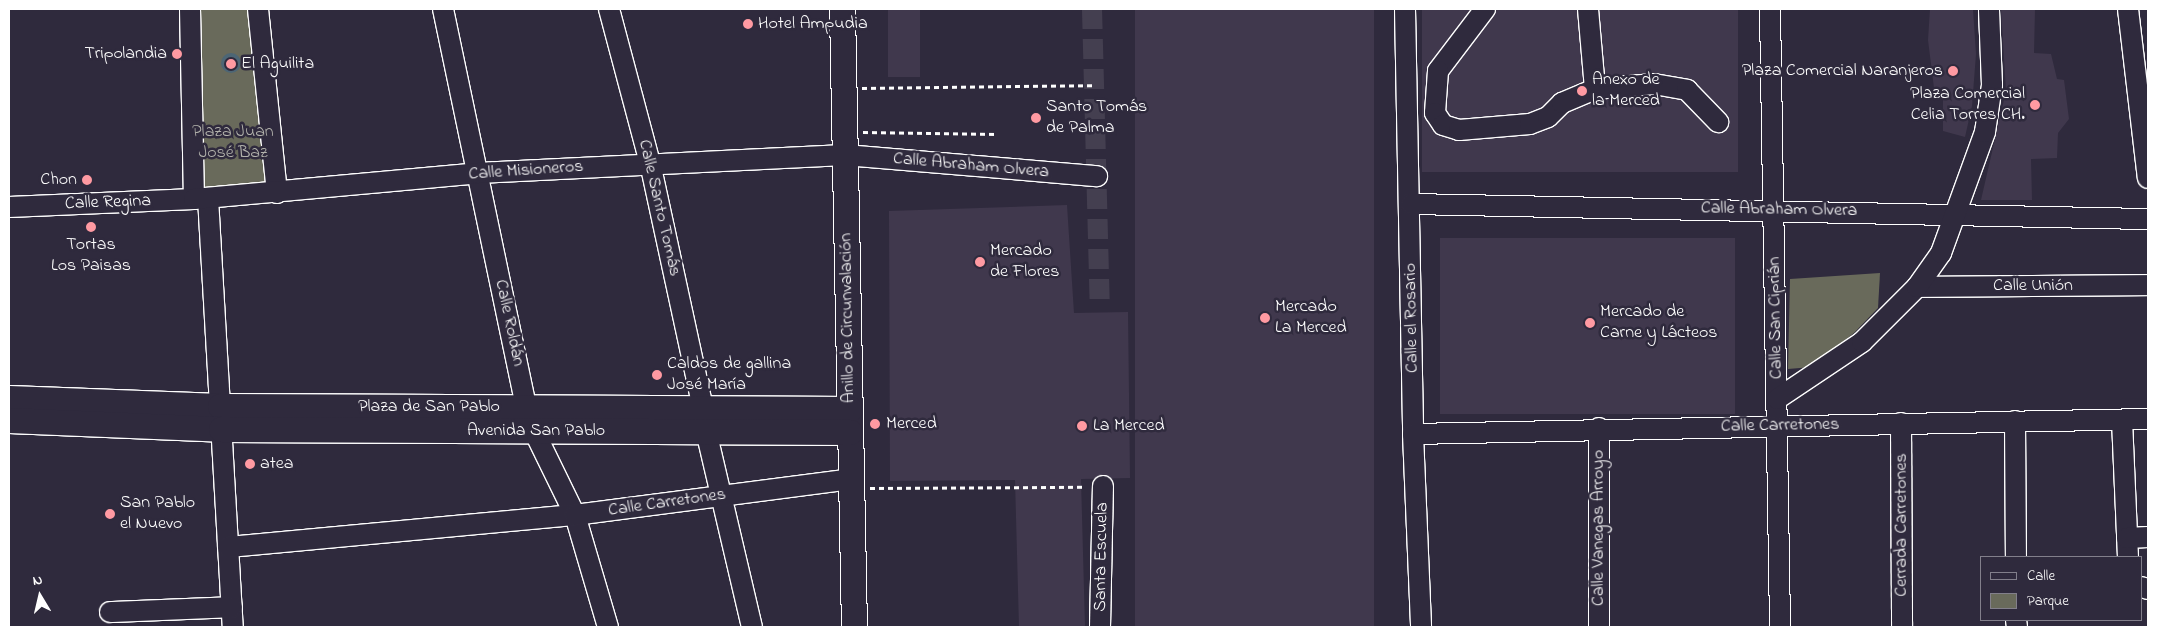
<!DOCTYPE html>
<html>
<head>
<meta charset="utf-8">
<style>
	body { margin:0 }
	#map { position:relative; width:2157px; height:636px; overflow:hidden; background:#2f2a3d; font-family:"Indie Flower",sans-serif }
	div>[style] { position:absolute }
	.built>* { inset:0; background:#40384d; transform-origin:0 0 }
	.green>* { inset:0; background:#696a5b }
	.water>* { inset:0; background:#4d6675 }
	.round { border-radius:50% }
	.minor-tunnel>* { height:20px; margin-top:-10px; transform-origin:0; background:repeating-linear-gradient(90deg,#443f50 0 20px,transparent 0 30px) }
	.path>* { height:3px; margin-top:-1.5px; transform-origin:0; background:repeating-linear-gradient(90deg,#fff 0 5px,transparent 0 9px) }
	.roads { filter:drop-shadow(1px 0 #fff) drop-shadow(-1px 0 #fff) drop-shadow(0 1px #fff) drop-shadow(0 -1px #fff) }
	.minor>* { height:20px; margin:-10px; padding:0 10px; transform-origin:10px; border-radius:10px; background:#2f2a3d }
	.major>* { height:25px; margin:-12.5px; padding:0 12.5px; transform-origin:12.5px; border-radius:12.5px; background:#2f2a3d }
	.dots>* { width:14px; height:14px; translate:-50% -50%; box-sizing:border-box; border:2px solid #2f2a3d; border-radius:50% }
	span { translate:-50% -50%; white-space:nowrap; text-align:center; line-height:1.15; -webkit-text-stroke:5px #2f2a3d; paint-order:stroke }
	.poi-label { font-size:18px; color:#fff }
	.left { translate:0 -50%; text-align:left }
	.right { translate:-100% -50%; text-align:right }
	.park-label { font-size:18px; color:#b4b4ad }
	.street-label { font-size:18px; color:#fff }
	.frame { position:absolute; inset:0; border:10px solid #fff; pointer-events:none }
	.legend { position:absolute; left:1980px; top:556px; width:162px; height:65px; box-sizing:border-box; background:#2f2a3d; border:1px solid #827f8b; margin:0; padding:6px 9px; list-style:none; font-size:15px; color:#fff }
	.legend li { display:flex; align-items:center; gap:10px; height:25px }
	.legend b { width:25px; border:1px solid #827f8b }
	.north { position:absolute; left:15px; top:571px; width:50px; height:50px; -webkit-text-stroke:4px #2f2a3d; paint-order:stroke; rotate:351deg; font-size:14px; font-weight:700; line-height:20px; text-align:center; color:#fff }
	.north::after { content:''; display:block; margin:auto; width:18px; height:22px; background:#fff; clip-path:polygon(50% 0,100% 100%,50% 72%,0 100%) }
</style>
</head>
<body>
<div id="map">
	<div class="built">
		<i style="left:888px;top:9px;width:32px;height:68px"></i>
		<i style="left:1135px;top:9px;width:239px;height:618px"></i>
		<i style="left:1422px;top:9px;width:316px;height:163px"></i>
		<i style="clip-path:polygon(1930px 9px,1973px 9px,1976px 54px,1972px 106px,1965px 137px,1943px 131px,1943px 90px,1934px 88px,1928px 40px)"></i>
		<i style="clip-path:polygon(2001px 9px,2035px 9px,2034px 53px,2051px 54px,2057px 79px,2064px 80px,2069px 119px,2058px 133px,2057px 158px,2031px 159px,2032px 200px,1981px 200px,2006px 91px)"></i>
		<i style="clip-path:polygon(1067px 205px,1074px 313px,1128px 312px,1130px 478px,1081px 479px,1085px 627px,1019px 627px,1015px 480px,890px 481px,889px 211px)"></i>
		<i style="left:1440px;top:238px;width:295px;height:176px"></i>
	</div>
	<div class="green">
		<i style="clip-path:polygon(190px 9px,258px 9px,276px 186px,194px 191px)"></i>
		<i style="clip-path:polygon(1880px 273px,1878px 308px,1854px 333px,1812px 367px,1788px 369px,1790px 279px)"></i>
	</div>
	<div class="water">
		<i class="round" style="left:221px;top:53px;width:20px;height:20px"></i>
	</div>
	<div class="minor-tunnel">
		<i style="left:1092px;top:9px;width:296px;rotate:88.5deg"></i>
	</div>
	<div class="path">
		<i style="left:862px;top:88px;width:232px;rotate:-0.7deg"></i>
		<i style="left:863px;top:132px;width:134px;rotate:0.9deg"></i>
		<i style="left:870px;top:488px;width:216px;rotate:-0.3deg"></i>
	</div>
	<div class="roads">
		<div class="minor">
			<i style="left:190px;top:9px;width:190px;rotate:88.8deg"></i>
			<i style="left:258px;top:9px;width:185px;rotate:84.1deg"></i>
			<i style="left:443px;top:9px;width:408px;rotate:78.2deg"></i>
			<i style="left:526px;top:408px;width:24px;rotate:71deg"></i>
			<i style="left:534px;top:431px;width:93px;rotate:64deg"></i>
			<i style="left:575px;top:515px;width:117px;rotate:73.6deg"></i>
			<i style="left:609px;top:9px;width:159px;rotate:75.1deg"></i>
			<i style="left:650px;top:163px;width:252px;rotate:77.8deg"></i>
			<i style="left:1405px;top:9px;width:425px;rotate:88.9deg"></i>
			<i style="left:1413px;top:434px;width:193px;rotate:87.6deg"></i>
			<i style="left:1485px;top:9px;width:78px;rotate:127.2deg"></i>
			<i style="left:1438px;top:71px;width:42px;rotate:94.1deg"></i>
			<i style="left:1435px;top:113px;width:14px;rotate:56deg"></i>
			<i style="left:1443px;top:125px;width:17px;rotate:17deg"></i>
			<i style="left:1459px;top:130px;width:71px;rotate:-4.8deg"></i>
			<i style="left:1530px;top:124px;width:19px;rotate:-21deg"></i>
			<i style="left:1548px;top:117px;width:20px;rotate:-45deg"></i>
			<i style="left:1562px;top:103px;width:36px;rotate:-23deg"></i>
			<i style="left:1595px;top:89px;width:59px;rotate:-4.8deg"></i>
			<i style="left:1654px;top:84px;width:34px;rotate:10deg"></i>
			<i style="left:1687px;top:90px;width:45px;rotate:45.9deg"></i>
			<i style="left:1588px;top:9px;width:80px;rotate:85deg"></i>
			<i style="left:1770px;top:9px;width:618px;rotate:89.07deg"></i>
			<i style="left:2128px;top:9px;width:170px;rotate:83.3deg"></i>
			<i style="left:208px;top:198px;width:430px;rotate:86.7deg"></i>
			<i style="left:1411px;top:204px;width:737px;rotate:1.17deg"></i>
			<i style="left:9px;top:207px;width:185px;rotate:-2.5deg"></i>
			<i style="left:194px;top:199px;width:285px;rotate:-5.2deg"></i>
			<i style="left:478px;top:173px;width:367px;rotate:-2.8deg"></i>
			<i style="left:845px;top:155px;width:253px;rotate:4.8deg"></i>
			<i style="left:1917px;top:287px;width:231px;rotate:-0.5deg"></i>
			<i style="left:1777px;top:399px;width:102px;rotate:-33.8deg"></i>
			<i style="left:1862px;top:342px;width:78px;rotate:-45deg"></i>
			<i style="left:1917px;top:287px;width:42px;rotate:-54.8deg"></i>
			<i style="left:1941px;top:253px;width:129px;rotate:-70deg"></i>
			<i style="left:1985px;top:132px;width:48px;rotate:-81.5deg"></i>
			<i style="left:1992px;top:85px;width:76px;rotate:-92.3deg"></i>
			<i style="left:2122px;top:420px;width:137px;rotate:87.5deg"></i>
			<i style="left:2015px;top:421px;width:136px;rotate:89.6deg"></i>
			<i style="left:1901px;top:423px;width:204px;rotate:89.7deg"></i>
			<i style="left:1599px;top:428px;width:199px;rotate:90deg"></i>
			<i style="left:706px;top:431px;width:201px;rotate:76.8deg"></i>
			<i style="left:1413px;top:434px;width:735px;rotate:-1.17deg"></i>
			<i style="left:2127px;top:538px;width:21px;rotate:-3deg"></i>
			<i style="left:228px;top:547px;width:348px;rotate:-5.3deg"></i>
			<i style="left:575px;top:515px;width:278px;rotate:-7.4deg"></i>
			<i style="left:2141px;top:587px;width:7px;rotate:16deg"></i>
			<i style="left:110px;top:612px;width:122px;rotate:-2.3deg"></i>
			<i style="left:2016px;top:620px;width:7px;rotate:82deg"></i>
			<i style="left:1100px;top:627px;width:141px;rotate:-88.8deg"></i>
		</div>
		<div class="major">
			<i style="left:842px;top:9px;width:618px;rotate:88.89deg"></i>
			<i style="left:9px;top:398px;width:211px;rotate:2.2deg"></i>
			<i style="left:220px;top:406px;width:630px;rotate:0.27deg"></i>
			<i style="left:9px;top:420px;width:212px;rotate:2.4deg"></i>
			<i style="left:221px;top:429px;width:629px;rotate:0.27deg"></i>
		</div>
	</div>
	<div class="dots">
		<i style="left:748px;top:24px;background:#ff9aa2"></i>
		<i style="left:177px;top:54px;background:#ff9aa2"></i>
		<i style="left:231px;top:64px;background:#ff9aa2"></i>
		<i style="left:1953px;top:71px;background:#ff9aa2"></i>
		<i style="left:1582px;top:91px;background:#ff9aa2"></i>
		<i style="left:2035px;top:105px;background:#ff9aa2"></i>
		<i style="left:1036px;top:118px;background:#ff9aa2"></i>
		<i style="left:87px;top:180px;background:#ff9aa2"></i>
		<i style="left:91px;top:227px;background:#ff9aa2"></i>
		<i style="left:980px;top:262px;background:#ff9aa2"></i>
		<i style="left:1265px;top:318px;background:#ff9aa2"></i>
		<i style="left:1590px;top:323px;background:#ff9aa2"></i>
		<i style="left:657px;top:375px;background:#ff9aa2"></i>
		<i style="left:875px;top:424px;background:#ff9aa2"></i>
		<i style="left:1082px;top:426px;background:#ff9aa2"></i>
		<i style="left:250px;top:464px;background:#ff9aa2"></i>
		<i style="left:110px;top:514px;background:#ff9aa2"></i>
	</div>
	<div class="poi-label">
		<span class="left" style="left:758px;top:24px">Hotel Ampudia</span>
		<span class="right" style="left:167px;top:54px">Tripolandia</span>
		<span class="left" style="left:241px;top:64px">El Aguilita</span>
		<span class="right" style="left:1943px;top:71px">Plaza Comercial Naranjeros</span>
		<span class="left" style="left:1592px;top:91px">Anexo de<br>la Merced</span>
		<span class="right" style="left:2025px;top:105px">Plaza Comercial<br>Celia Torres CH.</span>
		<span class="left" style="left:1046px;top:118px">Santo Tomás<br>de Palma</span>
		<span class="right" style="left:77px;top:180px">Chon</span>
		<span style="left:91px;top:256px">Tortas<br>Los Paisas</span>
		<span class="left" style="left:990px;top:262px">Mercado<br>de Flores</span>
		<span class="left" style="left:1275px;top:318px">Mercado<br>La Merced</span>
		<span class="left" style="left:1600px;top:323px">Mercado de<br>Carne y Lácteos</span>
		<span class="left" style="left:667px;top:375px">Caldos de gallina<br>José María</span>
		<span class="left" style="left:886px;top:424px">Merced</span>
		<span class="left" style="left:1093px;top:426px">La Merced</span>
		<span class="left" style="left:260px;top:464px">atea</span>
		<span class="left" style="left:120px;top:514px">San Pablo<br>el Nuevo</span>
	</div>
	<div class="park-label">
		<span style="left:233px;top:143px">Plaza Juan<br>José Baz</span>
	</div>
	<div class="street-label">
		<span style="left:971px;top:166px;rotate:5deg">Calle Abraham Olvera</span>
		<span style="left:526px;top:171px;rotate:-4deg">Calle Misioneros</span>
		<span style="left:108px;top:203px;rotate:-2deg">Calle Regina</span>
		<span style="left:659px;top:208px;rotate:77deg">Calle Santo Tomás</span>
		<span style="left:1779px;top:210px;rotate:1deg">Calle Abraham Olvera</span>
		<span style="left:2033px;top:286px">Calle Unión</span>
		<span style="left:848px;top:318px;rotate:-91deg">Anillo de Circunvalación</span>
		<span style="left:1412px;top:318px;rotate:-91deg">Calle el Rosario</span>
		<span style="left:1776px;top:318px;rotate:-91deg">Calle San Ciprián</span>
		<span style="left:509px;top:323px;rotate:78deg">Calle Roldán</span>
		<span style="left:429px;top:407px">Plaza de San Pablo</span>
		<span style="left:1780px;top:426px;rotate:-1deg">Calle Carretones</span>
		<span style="left:536px;top:431px">Avenida San Pablo</span>
		<span style="left:667px;top:503px;rotate:-8deg">Calle Carretones</span>
		<span style="left:1902px;top:525px;rotate:-90deg">Cerrada Carretones</span>
		<span style="left:1599px;top:528px;rotate:-90deg">Calle Vanegas Arroyo</span>
		<span style="left:1102px;top:557px;rotate:-89deg">Santa Escuela</span>
	</div>
	<div class="frame"></div>
	<ul class="legend">
	<li><b style="height:6px;background:#2f2a3d"></b>Calle</li>
	<li><b style="height:14px;background:#696a5b"></b>Parque</li>
	</ul>
	<div class="north">N</div>
</div>
</body>
</html>
